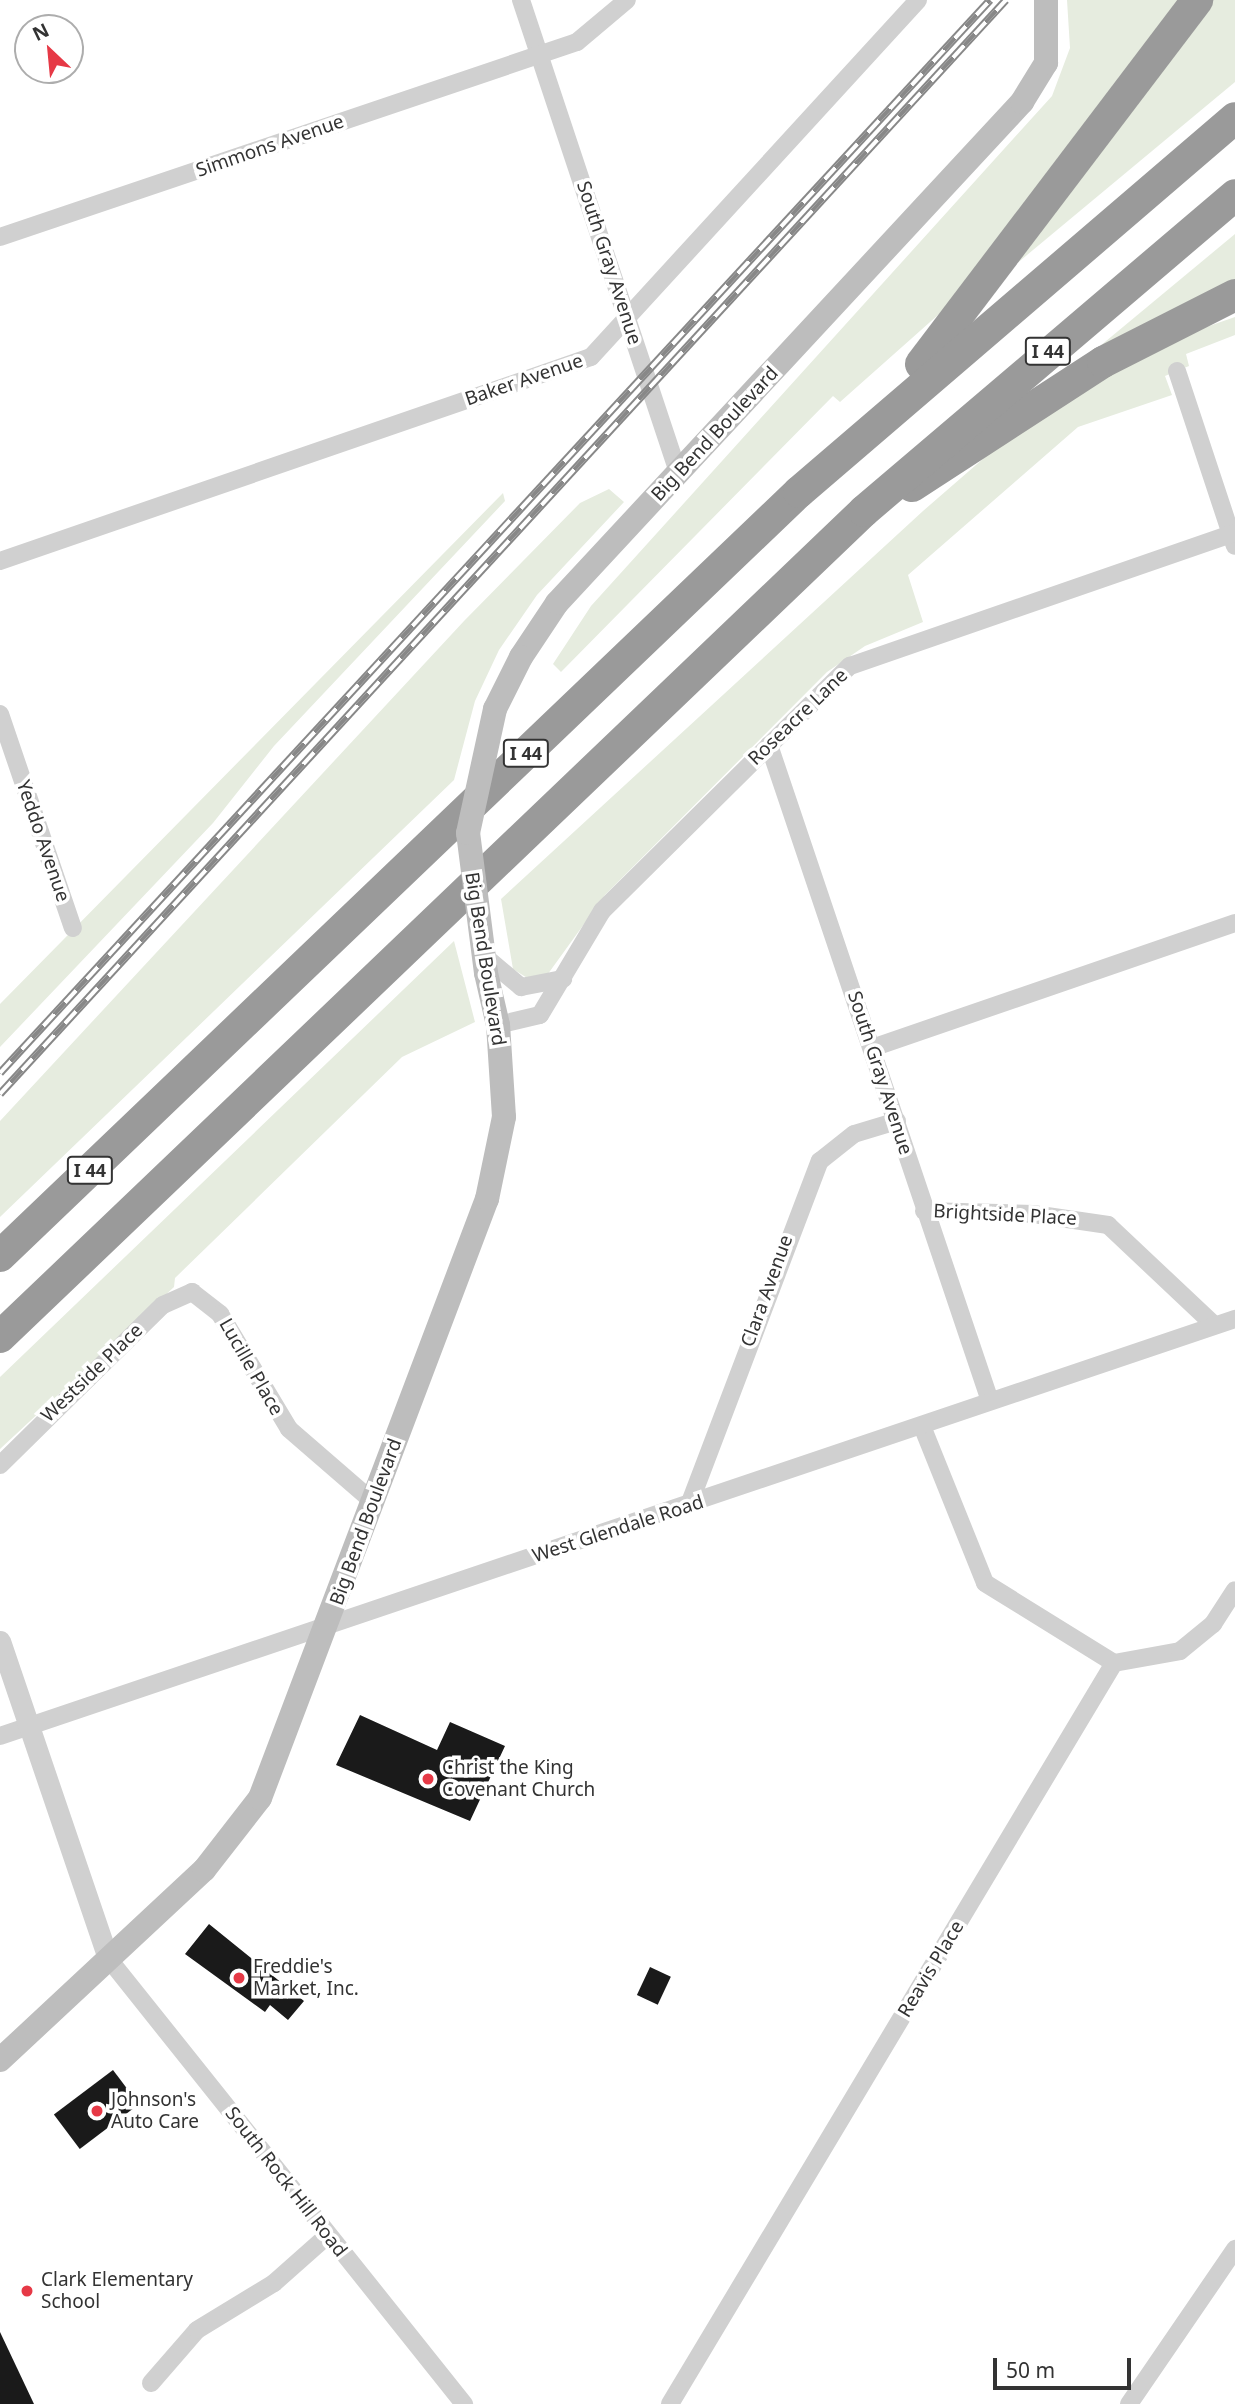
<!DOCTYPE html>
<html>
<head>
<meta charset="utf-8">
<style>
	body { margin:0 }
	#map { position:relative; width:1235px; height:2404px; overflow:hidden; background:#fff; font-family:"Noto Sans",sans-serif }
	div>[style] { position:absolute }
	.green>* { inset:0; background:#e6ecdf }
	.building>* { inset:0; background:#1a1a1a; transform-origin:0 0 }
	.minor>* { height:18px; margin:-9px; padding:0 9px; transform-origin:9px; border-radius:9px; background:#d0d0d0 }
	.tertiary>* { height:21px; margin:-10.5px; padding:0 10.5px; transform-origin:10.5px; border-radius:10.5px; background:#d0d0d0 }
	.secondary>* { height:24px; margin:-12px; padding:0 12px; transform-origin:12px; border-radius:12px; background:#bdbdbd }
	.motorway>* { height:32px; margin:-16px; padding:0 16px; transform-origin:16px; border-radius:16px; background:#9a9a9a }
	.rail>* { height:8px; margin-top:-4px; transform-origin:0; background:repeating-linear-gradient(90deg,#fff 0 16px,#888 0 32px); box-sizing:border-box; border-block:2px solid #888 }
	.secondary-bridge>* { height:24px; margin:-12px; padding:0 12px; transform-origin:12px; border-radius:12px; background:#bdbdbd }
	.dots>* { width:19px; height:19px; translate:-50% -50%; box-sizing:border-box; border:4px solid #fff; border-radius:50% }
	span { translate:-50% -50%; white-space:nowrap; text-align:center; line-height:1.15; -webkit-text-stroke:7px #fff; paint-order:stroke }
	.shield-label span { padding:2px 5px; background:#fff; border:2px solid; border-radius:5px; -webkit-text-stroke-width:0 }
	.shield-label { font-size:18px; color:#333; font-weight:700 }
	.street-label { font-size:19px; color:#333 }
	.poi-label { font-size:19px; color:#333 }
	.left { translate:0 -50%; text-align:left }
	.north { position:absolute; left:14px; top:14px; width:70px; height:70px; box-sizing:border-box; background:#fff; border:2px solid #adadad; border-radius:50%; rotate:334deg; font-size:19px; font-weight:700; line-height:28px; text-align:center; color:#333 }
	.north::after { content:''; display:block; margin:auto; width:24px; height:32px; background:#e63946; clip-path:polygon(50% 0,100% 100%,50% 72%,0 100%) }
	.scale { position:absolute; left:993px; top:2358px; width:138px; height:32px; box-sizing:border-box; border:4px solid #333; border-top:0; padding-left:9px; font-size:21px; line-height:24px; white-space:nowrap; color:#333; -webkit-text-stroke:5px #fff; paint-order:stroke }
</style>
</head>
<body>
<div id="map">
	<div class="green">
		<i style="clip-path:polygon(1067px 0,1186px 0,965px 291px,840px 402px,833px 396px,561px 672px,553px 664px,591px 606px,1052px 96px,1070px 48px)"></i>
		<i style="clip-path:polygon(1206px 0,1235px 0,1235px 82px,1015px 265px)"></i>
		<i style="clip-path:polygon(1235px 234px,1235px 283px,1082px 361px)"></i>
		<i style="clip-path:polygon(1235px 317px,1235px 335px,1186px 354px,1189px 366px,1165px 376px,1172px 395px,1078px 427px,908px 575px,923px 622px,865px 646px,827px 672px,605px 895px,545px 978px,532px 981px,513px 969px,501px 899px,923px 511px,1030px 418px,1189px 333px)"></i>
		<i style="clip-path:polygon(609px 489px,624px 502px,537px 595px,499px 650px,475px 701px,454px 780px,0 1217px,0 1121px,464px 621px,580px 503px)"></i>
		<i style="clip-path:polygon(503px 493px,505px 501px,274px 746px,213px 823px,0 1047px,0 1004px)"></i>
		<i style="clip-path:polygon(454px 941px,475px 1022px,402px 1057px,175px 1278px,174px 1287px,0 1449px,0 1377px)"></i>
	</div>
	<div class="building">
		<i style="clip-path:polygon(360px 1715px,437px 1750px,450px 1722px,505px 1746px,470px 1821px,336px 1765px)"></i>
		<i style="clip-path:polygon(209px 1924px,304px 2001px,288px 2020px,270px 2005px,265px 2012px,185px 1954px)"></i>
		<i style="left:650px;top:1967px;width:23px;height:31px;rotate:25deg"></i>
		<i style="left:113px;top:2070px;width:43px;height:74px;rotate:53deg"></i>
		<i style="clip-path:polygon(0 2332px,34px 2404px,0 2404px)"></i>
	</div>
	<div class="minor">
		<i style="left:521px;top:0;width:498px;rotate:71.6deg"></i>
		<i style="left:0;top:237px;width:609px;rotate:-18.67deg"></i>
		<i style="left:577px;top:42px;width:65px;rotate:-40deg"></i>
		<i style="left:1177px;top:371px;width:184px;rotate:71.7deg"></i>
		<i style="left:0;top:561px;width:625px;rotate:-19.04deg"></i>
		<i style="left:591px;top:357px;width:484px;rotate:-47.5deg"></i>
		<i style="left:0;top:714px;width:226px;rotate:71.2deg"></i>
		<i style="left:769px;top:745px;width:692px;rotate:71.38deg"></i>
		<i style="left:483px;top:955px;width:50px;rotate:40.1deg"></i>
		<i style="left:521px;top:987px;width:43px;rotate:-10.8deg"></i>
		<i style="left:498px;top:1025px;width:43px;rotate:-13.4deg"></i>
		<i style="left:540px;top:1015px;width:121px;rotate:-59.2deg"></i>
		<i style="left:602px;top:911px;width:349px;rotate:-44.7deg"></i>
		<i style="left:850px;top:666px;width:407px;rotate:-19.1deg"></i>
		<i style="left:872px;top:1048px;width:384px;rotate:-19deg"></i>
		<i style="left:924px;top:1211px;width:109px;rotate:1.6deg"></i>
		<i style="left:1033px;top:1214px;width:76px;rotate:8.3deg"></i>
		<i style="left:1108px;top:1225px;width:146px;rotate:43.3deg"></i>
		<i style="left:922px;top:1426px;width:169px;rotate:68.1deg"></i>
		<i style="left:985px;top:1583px;width:152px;rotate:31.8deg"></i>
		<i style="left:0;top:1465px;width:228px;rotate:-44.5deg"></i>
		<i style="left:163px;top:1305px;width:32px;rotate:-24deg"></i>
		<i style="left:192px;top:1292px;width:36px;rotate:38deg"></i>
		<i style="left:220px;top:1314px;width:134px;rotate:59deg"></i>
		<i style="left:289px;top:1429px;width:110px;rotate:40.9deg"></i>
		<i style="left:689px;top:1505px;width:368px;rotate:-69.2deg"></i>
		<i style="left:820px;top:1161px;width:43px;rotate:-38.5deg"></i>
		<i style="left:854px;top:1134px;width:45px;rotate:-16.8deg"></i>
		<i style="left:0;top:1736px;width:1304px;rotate:-18.66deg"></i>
		<i style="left:108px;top:1958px;width:571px;rotate:51.4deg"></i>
		<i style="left:151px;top:2383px;width:70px;rotate:-49deg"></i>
		<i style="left:197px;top:2330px;width:90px;rotate:-31.4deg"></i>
		<i style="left:274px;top:2283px;width:72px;rotate:-41.6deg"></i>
		<i style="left:670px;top:2404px;width:864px;rotate:-59.07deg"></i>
		<i style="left:1114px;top:1663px;width:67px;rotate:-10.3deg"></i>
		<i style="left:1180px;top:1651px;width:43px;rotate:-39.3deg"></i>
		<i style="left:1213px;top:1624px;width:40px;rotate:-57.1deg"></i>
		<i style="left:1129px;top:2404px;width:188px;rotate:-55.6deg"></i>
	</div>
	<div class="tertiary">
		<i style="left:0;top:1641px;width:335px;rotate:71.2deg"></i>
	</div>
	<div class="secondary">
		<i style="left:521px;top:657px;width:65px;rotate:-56.3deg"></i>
		<i style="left:557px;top:603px;width:684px;rotate:-47.13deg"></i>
		<i style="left:1022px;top:102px;width:46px;rotate:-58.4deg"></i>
		<i style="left:1046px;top:63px;width:63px;rotate:-90deg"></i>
		<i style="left:0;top:2060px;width:279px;rotate:-43deg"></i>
		<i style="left:204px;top:1870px;width:91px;rotate:-52.1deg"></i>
		<i style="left:260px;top:1798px;width:641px;rotate:-69.25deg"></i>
		<i style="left:487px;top:1199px;width:84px;rotate:-78.3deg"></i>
		<i style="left:504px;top:1117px;width:92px;rotate:-93.7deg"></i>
		<i style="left:498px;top:1025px;width:53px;rotate:-103deg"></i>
	</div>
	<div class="motorway">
		<i style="left:921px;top:364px;width:457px;rotate:-52.8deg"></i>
		<i style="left:912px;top:486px;width:228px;rotate:-33deg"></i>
		<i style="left:1103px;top:362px;width:148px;rotate:-26.9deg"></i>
		<i style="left:0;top:1256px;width:1105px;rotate:-43.72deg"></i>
		<i style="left:799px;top:492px;width:574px;rotate:-40.62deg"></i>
		<i style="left:0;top:1337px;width:1195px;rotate:-43.71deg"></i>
		<i style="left:864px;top:511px;width:487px;rotate:-40.4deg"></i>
	</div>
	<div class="rail">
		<i style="left:0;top:1073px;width:1460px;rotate:-47.3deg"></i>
		<i style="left:0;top:1094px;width:1486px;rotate:-47.4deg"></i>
	</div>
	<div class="secondary-bridge">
		<i style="left:486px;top:973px;width:141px;rotate:-97.3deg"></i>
		<i style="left:468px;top:833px;width:127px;rotate:-77.7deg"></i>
		<i style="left:495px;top:709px;width:58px;rotate:-63.4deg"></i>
	</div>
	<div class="dots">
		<i style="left:428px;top:1779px;background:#e63946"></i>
		<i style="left:239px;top:1978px;background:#e63946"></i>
		<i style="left:97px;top:2111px;background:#e63946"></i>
		<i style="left:27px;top:2291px;background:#e63946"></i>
	</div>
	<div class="shield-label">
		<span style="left:1048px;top:351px">I 44</span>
		<span style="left:526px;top:753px">I 44</span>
		<span style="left:90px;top:1170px">I 44</span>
	</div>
	<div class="street-label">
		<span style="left:270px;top:146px;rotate:-19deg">Simmons Avenue</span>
		<span style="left:609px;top:263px;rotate:72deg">South Gray Avenue</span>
		<span style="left:524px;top:380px;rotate:-19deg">Baker Avenue</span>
		<span style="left:715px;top:434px;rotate:-47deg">Big Bend Boulevard</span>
		<span style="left:798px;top:717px;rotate:-44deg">Roseacre Lane</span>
		<span style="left:43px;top:841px;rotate:71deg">Yeddo Avenue</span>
		<span style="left:485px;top:959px;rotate:81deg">Big Bend Boulevard</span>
		<span style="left:880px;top:1073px;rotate:72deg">South Gray Avenue</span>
		<span style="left:1005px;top:1215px;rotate:3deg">Brightside Place</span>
		<span style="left:767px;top:1291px;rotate:-70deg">Clara Avenue</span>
		<span style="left:251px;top:1367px;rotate:60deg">Lucille Place</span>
		<span style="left:92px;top:1373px;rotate:-44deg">Westside Place</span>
		<span style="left:366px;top:1522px;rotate:-70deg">Big Bend Boulevard</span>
		<span style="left:618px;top:1529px;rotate:-18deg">West Glendale Road</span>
		<span style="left:931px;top:1969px;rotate:-59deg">Reavis Place</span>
		<span style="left:286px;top:2182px;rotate:52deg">South Rock Hill Road</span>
	</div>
	<div class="poi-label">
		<span class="left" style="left:442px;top:1779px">Christ the King<br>Covenant Church</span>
		<span class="left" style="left:253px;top:1978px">Freddie's<br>Market, Inc.</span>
		<span class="left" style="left:111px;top:2111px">Johnson's<br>Auto Care</span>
		<span class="left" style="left:41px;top:2291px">Clark Elementary<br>School</span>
	</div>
	<div class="north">N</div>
	<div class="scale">50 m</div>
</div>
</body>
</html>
